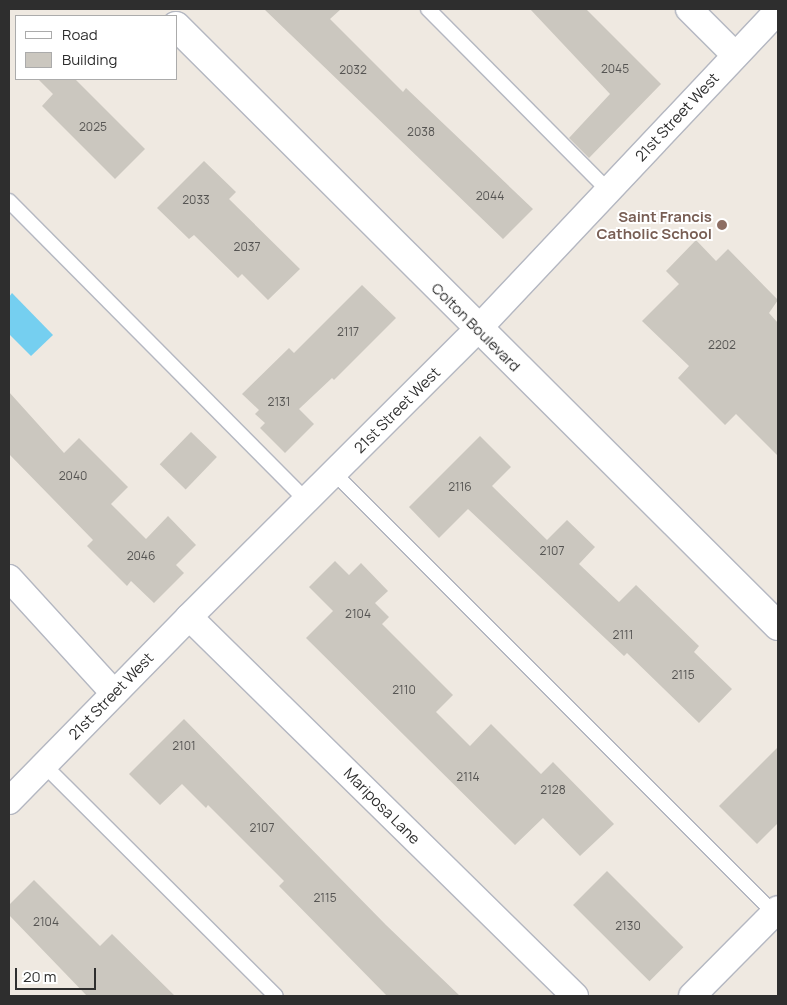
<!DOCTYPE html>
<html>
<head>
<meta charset="utf-8">
<style>
	body { margin:0 }
	#map { position:relative; width:787px; height:1005px; overflow:hidden; background:#efe9e1; font-family:Manrope,sans-serif }
	div>[style] { position:absolute }
	.water>* { inset:0; background:#75cff0 }
	.building>* { inset:0; background:#cbc7bf; transform-origin:0 0 }
	.roads { filter:drop-shadow(1px 0 #b4b7c1) drop-shadow(-1px 0 #b4b7c1) drop-shadow(0 1px #b4b7c1) drop-shadow(0 -1px #b4b7c1) }
	.lane>* { height:14px; margin:-7px; padding:0 7px; transform-origin:7px; border-radius:7px; background:#fff }
	.street>* { height:26px; margin:-13px; padding:0 13px; transform-origin:13px; border-radius:13px; background:#fff }
	.secondary>* { height:28px; margin:-14px; padding:0 14px; transform-origin:14px; border-radius:14px; background:#fff }
	.dots>* { width:14px; height:14px; translate:-50% -50%; box-sizing:border-box; border:2px solid #fff; border-radius:50% }
	span { translate:-50% -50%; white-space:nowrap; text-align:center; line-height:1.15; -webkit-text-stroke:4px #fff; paint-order:stroke }
	.number-label { font-size:12px; color:#555452 }
	.number-label span { -webkit-text-stroke-width:0 }
	.street-label { font-size:15px; color:#2e2e2e }
	.education-label { font-size:15px; color:#785e54; font-weight:700 }
	.right { translate:-100% -50%; text-align:right }
	.frame { position:absolute; inset:0; border:10px solid #2e2e2e; pointer-events:none }
	.legend { position:absolute; left:15px; top:15px; width:162px; height:65px; box-sizing:border-box; background:#fff; border:1px solid #ababab; margin:0; padding:6px 9px; list-style:none; font-size:15px; color:#2e2e2e }
	.legend li { display:flex; align-items:center; gap:10px; height:25px }
	.legend b { width:25px; border:1px solid #ababab }
	.scale { position:absolute; left:15px; top:968px; width:81px; height:22px; box-sizing:border-box; border:2px solid #2e2e2e; border-top:0; padding-left:6px; font-size:15px; line-height:18px; white-space:nowrap; color:#2e2e2e; -webkit-text-stroke:4px #fff; paint-order:stroke }
</style>
</head>
<body>
<div id="map">
	<div class="water">
		<i style="clip-path:polygon(12px 293px,53px 335px,31px 356px,9px 334px,9px 297px)"></i>
	</div>
	<div class="building">
		<i style="clip-path:polygon(264px 9px,341px 9px,330px 19px,403px 92px,406px 88px,533px 209px,503px 239px)"></i>
		<i style="clip-path:polygon(530px 9px,586px 9px,661px 84px,589px 158px,569px 138px,610px 94px)"></i>
		<i style="clip-path:polygon(38px 79px,75px 79px,145px 149px,115px 179px,42px 106px,53px 94px)"></i>
		<i style="clip-path:polygon(204px 161px,236px 192px,229px 199px,300px 269px,268px 300px,242px 274px,238px 278px,194px 235px,189px 239px,157px 208px)"></i>
		<i style="clip-path:polygon(696px 240px,716px 261px,728px 249px,778px 300px,769px 313px,778px 323px,778px 456px,736px 414px,725px 425px,678px 378px,689px 366px,642px 321px,679px 284px,666px 271px)"></i>
		<i style="clip-path:polygon(362px 285px,396px 318px,334px 380px,332px 378px,299px 409px,314px 424px,285px 453px,260px 428px,265px 423px,255px 414px,259px 410px,242px 394px,289px 348px,294px 353px)"></i>
		<i style="clip-path:polygon(9px 392px,64px 453px,79px 438px,128px 487px,111px 504px,146px 539px,168px 516px,196px 545px,176px 565px,184px 573px,154px 603px,131px 581px,127px 586px,87px 546px,93px 540px,9px 454px)"></i>
		<i style="left:191px;top:432px;width:36px;height:45px;rotate:44deg"></i>
		<i style="clip-path:polygon(480px 436px,511px 467px,492px 486px,547px 540px,567px 520px,595px 547px,579px 564px,619px 602px,636px 585px,699px 646px,694px 652px,732px 689px,699px 723px,627px 653px,624px 656px,468px 509px,439px 538px,409px 507px)"></i>
		<i style="clip-path:polygon(335px 561px,349px 575px,361px 563px,388px 591px,375px 603px,389px 617px,382px 624px,453px 695px,436px 712px,470px 746px,491px 724px,541px 774px,553px 762px,614px 824px,580px 856px,543px 818px,515px 845px,306px 638px,333px 611px,309px 587px)"></i>
		<i style="clip-path:polygon(184px 719px,386px 925px,460px 996px,387px 996px,279px 886px,284px 881px,208px 805px,206px 808px,182px 784px,160px 805px,129px 774px)"></i>
		<i style="clip-path:polygon(778px 747px,778px 823px,757px 844px,719px 806px)"></i>
		<i style="left:607px;top:871px;width:108px;height:48px;rotate:45deg"></i>
		<i style="clip-path:polygon(34px 880px,100px 946px,112px 934px,175px 996px,87px 996px,9px 915px,9px 905px)"></i>
	</div>
	<div class="roads">
		<div class="lane">
			<i style="left:428px;top:9px;width:255px;rotate:45.2deg"></i>
			<i style="left:9px;top:201px;width:421px;rotate:45.2deg"></i>
			<i style="left:334px;top:473px;width:622px;rotate:45deg"></i>
			<i style="left:44px;top:765px;width:327px;rotate:44.9deg"></i>
		</div>
		<div class="street">
			<i style="left:689px;top:9px;width:65px;rotate:45deg"></i>
			<i style="left:9px;top:578px;width:156px;rotate:47.6deg"></i>
			<i style="left:189px;top:617px;width:541px;rotate:44.48deg"></i>
			<i style="left:9px;top:801px;width:257px;rotate:-45.6deg"></i>
			<i style="left:189px;top:617px;width:408px;rotate:-44.9deg"></i>
			<i style="left:478px;top:329px;width:437px;rotate:-46.7deg"></i>
			<i style="left:692px;top:996px;width:122px;rotate:-45.3deg"></i>
		</div>
		<div class="secondary">
			<i style="left:176px;top:26px;width:850px;rotate:44.9deg"></i>
		</div>
	</div>
	<div class="dots">
		<i style="left:722px;top:225px;background:#8d6e63"></i>
	</div>
	<div class="number-label">
		<span style="left:615px;top:69px">2045</span>
		<span style="left:353px;top:70px">2032</span>
		<span style="left:93px;top:127px">2025</span>
		<span style="left:421px;top:132px">2038</span>
		<span style="left:490px;top:196px">2044</span>
		<span style="left:196px;top:200px">2033</span>
		<span style="left:247px;top:247px">2037</span>
		<span style="left:348px;top:332px">2117</span>
		<span style="left:722px;top:345px">2202</span>
		<span style="left:279px;top:402px">2131</span>
		<span style="left:73px;top:476px">2040</span>
		<span style="left:460px;top:487px">2116</span>
		<span style="left:552px;top:551px">2107</span>
		<span style="left:141px;top:556px">2046</span>
		<span style="left:358px;top:614px">2104</span>
		<span style="left:623px;top:635px">2111</span>
		<span style="left:683px;top:675px">2115</span>
		<span style="left:404px;top:690px">2110</span>
		<span style="left:184px;top:746px">2101</span>
		<span style="left:468px;top:777px">2114</span>
		<span style="left:553px;top:790px">2128</span>
		<span style="left:262px;top:828px">2107</span>
		<span style="left:325px;top:898px">2115</span>
		<span style="left:46px;top:922px">2104</span>
		<span style="left:628px;top:926px">2130</span>
	</div>
	<div class="street-label">
		<span style="left:677px;top:117px;rotate:-47deg">21st Street West</span>
		<span style="left:476px;top:327px;rotate:45deg">Colton Boulevard</span>
		<span style="left:397px;top:410px;rotate:-45deg">21st Street West</span>
		<span style="left:111px;top:696px;rotate:-46deg">21st Street West</span>
		<span style="left:382px;top:806px;rotate:45deg">Mariposa Lane</span>
	</div>
	<div class="education-label">
		<span class="right" style="left:712px;top:225px">Saint Francis<br>Catholic School</span>
	</div>
	<div class="frame"></div>
	<ul class="legend">
	<li><b style="height:6px;background:#fff"></b>Road</li>
	<li><b style="height:14px;background:#cbc7bf"></b>Building</li>
	</ul>
	<div class="scale">20 m</div>
</div>
</body>
</html>
